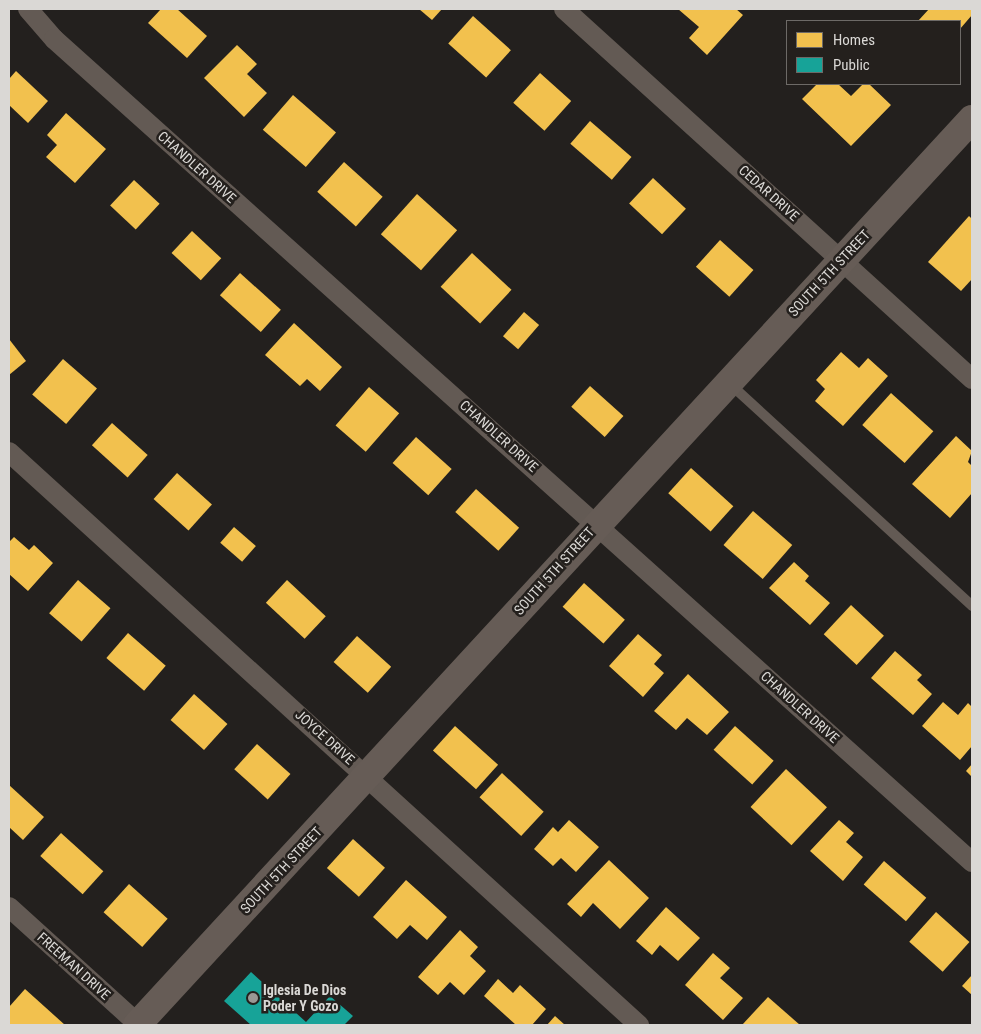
<!DOCTYPE html>
<html>
<head>
<meta charset="utf-8">
<style>
	body { margin:0 }
	#map { position:relative; width:981px; height:1034px; overflow:hidden; background:#23201e; font-family:"Roboto Condensed",sans-serif }
	div>[style] { position:absolute }
	.homes>* { inset:0; background:#f2c14e; transform-origin:0 0 }
	.public>* { inset:0; background:#17a398 }
	.lane>* { height:10px; margin:-5px; padding:0 5px; transform-origin:5px; border-radius:5px; background:#635a54 }
	.street>* { height:20px; margin:-10px; padding:0 10px; transform-origin:10px; border-radius:10px; background:#635a54 }
	.secondary>* { height:28px; margin:-14px; padding:0 14px; transform-origin:14px; border-radius:14px; background:#665c56 }
	.dots>* { width:14px; height:14px; translate:-50% -50%; box-sizing:border-box; border:2px solid #24201d; border-radius:50% }
	span { translate:-50% -50%; white-space:nowrap; text-align:center; line-height:1.15; -webkit-text-stroke:5px #24201d; paint-order:stroke }
	.street-label { font-size:14px; color:#dad8d5 }
	.poi-label { font-size:14px; color:#dad8d5; font-weight:700 }
	.left { translate:0 -50%; text-align:left }
	.frame { position:absolute; inset:0; border:10px solid #dad8d5; pointer-events:none }
	.legend { position:absolute; left:786px; top:20px; width:175px; height:65px; box-sizing:border-box; background:#24201d; border:1px solid #6d6a67; margin:0; padding:6px 9px; list-style:none; font-size:15px; color:#dad8d5 }
	.legend li { display:flex; align-items:center; gap:10px; height:25px }
	.legend b { width:25px; border:1px solid #6d6a67 }
</style>
</head>
<body>
<div id="map">
	<div class="homes">
		<i style="clip-path:polygon(161px 9px,177px 9px,207px 36px,187px 58px,148px 23px)"></i>
		<i style="clip-path:polygon(419px 9px,442px 9px,432px 20px)"></i>
		<i style="clip-path:polygon(678px 9px,736px 9px,743px 15px,707px 55px,689px 38px,699px 27px)"></i>
		<i style="clip-path:polygon(929px 9px,972px 9px,972px 15px,960px 29px,960px 21px,918px 21px)"></i>
		<i style="left:473px;top:16px;width:51px;height:37px;rotate:42deg"></i>
		<i style="clip-path:polygon(237px 45px,257px 64px,247px 74px,267px 93px,244px 117px,204px 78px)"></i>
		<i style="clip-path:polygon(16px 71px,48px 101px,28px 123px,9px 105px,9px 79px)"></i>
		<i style="left:540px;top:73px;width:42px;height:40px;rotate:42deg"></i>
		<i style="clip-path:polygon(817px 84px,838px 84px,851px 96px,863px 84px,869px 84px,891px 105px,851px 146px,802px 99px)"></i>
		<i style="left:293px;top:95px;width:57px;height:46px;rotate:41deg"></i>
		<i style="clip-path:polygon(66px 113px,106px 149px,75px 183px,46px 157px,57px 145px,47px 135px)"></i>
		<i style="left:590px;top:121px;width:55px;height:30px;rotate:41deg"></i>
		<i style="left:344px;top:162px;width:52px;height:40px;rotate:42deg"></i>
		<i style="left:653px;top:178px;width:45px;height:35px;rotate:43deg"></i>
		<i style="left:134px;top:180px;width:35px;height:35px;rotate:43deg"></i>
		<i style="left:417px;top:194px;width:54px;height:54px;rotate:42deg"></i>
		<i style="clip-path:polygon(969px 216px,972px 219px,972px 279px,961px 291px,928px 262px)"></i>
		<i style="left:192px;top:231px;width:40px;height:30px;rotate:43deg"></i>
		<i style="left:720px;top:240px;width:45px;height:36px;rotate:42deg"></i>
		<i style="left:472px;top:253px;width:54px;height:46px;rotate:43deg"></i>
		<i style="left:240px;top:273px;width:55px;height:30px;rotate:42deg"></i>
		<i style="left:524px;top:312px;width:20px;height:32px;rotate:41deg"></i>
		<i style="clip-path:polygon(294px 323px,342px 367px,320px 391px,307px 379px,300px 386px,265px 355px)"></i>
		<i style="clip-path:polygon(9px 339px,26px 361px,9px 375px)"></i>
		<i style="clip-path:polygon(841px 352px,859px 368px,868px 358px,888px 376px,843px 426px,815px 401px,825px 389px,816px 380px)"></i>
		<i style="left:63px;top:359px;width:45px;height:47px;rotate:41deg"></i>
		<i style="left:590px;top:386px;width:45px;height:28px;rotate:42deg"></i>
		<i style="left:369px;top:387px;width:40px;height:51px;rotate:41deg"></i>
		<i style="left:891px;top:393px;width:57px;height:43px;rotate:42deg"></i>
		<i style="left:112px;top:423px;width:48px;height:30px;rotate:42deg"></i>
		<i style="clip-path:polygon(956px 436px,972px 451px,968px 462px,972px 466px,972px 493px,950px 518px,912px 484px)"></i>
		<i style="left:416px;top:437px;width:48px;height:35px;rotate:42deg"></i>
		<i style="left:691px;top:468px;width:57px;height:34px;rotate:42deg"></i>
		<i style="left:177px;top:473px;width:47px;height:35px;rotate:42deg"></i>
		<i style="left:476px;top:489px;width:58px;height:31px;rotate:42deg"></i>
		<i style="left:753px;top:511px;width:52px;height:45px;rotate:41deg"></i>
		<i style="left:234px;top:527px;width:29px;height:21px;rotate:41deg"></i>
		<i style="clip-path:polygon(14px 537px,29px 550px,34px 545px,53px 563px,28px 591px,9px 574px,9px 542px)"></i>
		<i style="clip-path:polygon(794px 562px,809px 576px,805px 581px,830px 603px,810px 625px,769px 588px)"></i>
		<i style="left:78px;top:580px;width:43px;height:44px;rotate:41deg"></i>
		<i style="left:287px;top:580px;width:53px;height:31px;rotate:43deg"></i>
		<i style="left:584px;top:583px;width:55px;height:32px;rotate:42deg"></i>
		<i style="left:851px;top:605px;width:45px;height:40px;rotate:43deg"></i>
		<i style="left:128px;top:633px;width:50px;height:33px;rotate:41deg"></i>
		<i style="clip-path:polygon(638px 634px,662px 655px,654px 664px,664px 673px,643px 697px,609px 666px)"></i>
		<i style="left:357px;top:636px;width:46px;height:35px;rotate:42deg"></i>
		<i style="clip-path:polygon(895px 651px,922px 675px,917px 680px,932px 694px,913px 715px,871px 678px)"></i>
		<i style="clip-path:polygon(688px 674px,729px 712px,707px 735px,687px 718px,676px 730px,654px 711px)"></i>
		<i style="left:194px;top:694px;width:45px;height:35px;rotate:42deg"></i>
		<i style="clip-path:polygon(943px 702px,958px 715px,968px 703px,972px 707px,972px 746px,960px 760px,922px 726px)"></i>
		<i style="left:455px;top:726px;width:58px;height:33px;rotate:42deg"></i>
		<i style="left:735px;top:726px;width:52px;height:32px;rotate:42deg"></i>
		<i style="left:257px;top:744px;width:45px;height:34px;rotate:42deg"></i>
		<i style="clip-path:polygon(972px 764px,972px 777px,966px 771px)"></i>
		<i style="left:786px;top:769px;width:56px;height:52px;rotate:43deg"></i>
		<i style="left:502px;top:773px;width:57px;height:33px;rotate:43deg"></i>
		<i style="clip-path:polygon(9px 785px,44px 817px,23px 840px,9px 827px)"></i>
		<i style="clip-path:polygon(569px 820px,599px 847px,576px 872px,561px 858px,553px 866px,534px 849px,553px 827px,558px 832px)"></i>
		<i style="clip-path:polygon(839px 820px,854px 833px,846px 842px,863px 857px,843px 881px,810px 851px)"></i>
		<i style="left:61px;top:833px;width:57px;height:31px;rotate:42deg"></i>
		<i style="left:353px;top:839px;width:43px;height:39px;rotate:42deg"></i>
		<i style="clip-path:polygon(609px 860px,649px 898px,620px 929px,593px 903px,581px 917px,567px 904px)"></i>
		<i style="left:884px;top:861px;width:56px;height:31px;rotate:41deg"></i>
		<i style="clip-path:polygon(406px 880px,447px 917px,427px 940px,410px 925px,397px 939px,373px 917px)"></i>
		<i style="left:129px;top:884px;width:52px;height:38px;rotate:42deg"></i>
		<i style="clip-path:polygon(666px 907px,700px 938px,678px 961px,660px 945px,652px 955px,636px 941px)"></i>
		<i style="left:936px;top:912px;width:45px;height:40px;rotate:42deg"></i>
		<i style="clip-path:polygon(460px 930px,478px 947px,470px 956px,486px 971px,464px 995px,450px 982px,438px 995px,418px 977px)"></i>
		<i style="clip-path:polygon(713px 953px,730px 968px,720px 978px,743px 998px,723px 1020px,685px 985px)"></i>
		<i style="clip-path:polygon(972px 975px,972px 995px,962px 986px)"></i>
		<i style="clip-path:polygon(498px 979px,513px 993px,520px 985px,546px 1009px,532px 1025px,516px 1025px,484px 996px)"></i>
		<i style="clip-path:polygon(25px 989px,65px 1025px,9px 1025px,9px 1007px)"></i>
		<i style="clip-path:polygon(768px 997px,800px 1025px,742px 1025px)"></i>
		<i style="clip-path:polygon(555px 1016px,565px 1025px,547px 1025px)"></i>
	</div>
	<div class="public">
		<i style="clip-path:polygon(251px 972px,306px 1022px,330px 996px,353px 1016px,344px 1025px,251px 1025px,224px 1001px)"></i>
	</div>
	<div class="lane">
		<i style="left:729px;top:383px;width:330px;rotate:42.5deg"></i>
	</div>
	<div class="street">
		<i style="left:28px;top:9px;width:40px;rotate:49deg"></i>
		<i style="left:54px;top:39px;width:1233px;rotate:41.88deg"></i>
		<i style="left:564px;top:9px;width:551px;rotate:42.2deg"></i>
		<i style="left:9px;top:452px;width:852px;rotate:42.29deg"></i>
		<i style="left:9px;top:907px;width:176px;rotate:42.2deg"></i>
	</div>
	<div class="secondary">
		<i style="left:137px;top:1025px;width:1232px;rotate:-47.34deg"></i>
	</div>
	<div class="dots">
		<i style="left:253px;top:998px;background:#9a9895"></i>
	</div>
	<div class="street-label">
		<span style="left:197px;top:167px;rotate:42deg">CHANDLER DRIVE</span>
		<span style="left:769px;top:193px;rotate:42deg">CEDAR DRIVE</span>
		<span style="left:829px;top:273px;rotate:-47deg">SOUTH 5TH STREET</span>
		<span style="left:499px;top:436px;rotate:42deg">CHANDLER DRIVE</span>
		<span style="left:554px;top:571px;rotate:-48deg">SOUTH 5TH STREET</span>
		<span style="left:800px;top:707px;rotate:42deg">CHANDLER DRIVE</span>
		<span style="left:325px;top:737px;rotate:42deg">JOYCE DRIVE</span>
		<span style="left:281px;top:870px;rotate:-47deg">SOUTH 5TH STREET</span>
		<span style="left:74px;top:966px;rotate:42deg">FREEMAN DRIVE</span>
	</div>
	<div class="poi-label">
		<span class="left" style="left:263px;top:998px">Iglesia De Dios<br>Poder Y Gozo</span>
	</div>
	<div class="frame"></div>
	<ul class="legend">
	<li><b style="height:14px;background:#f2c14e"></b>Homes</li>
	<li><b style="height:14px;background:#17a398"></b>Public</li>
	</ul>
</div>
</body>
</html>
